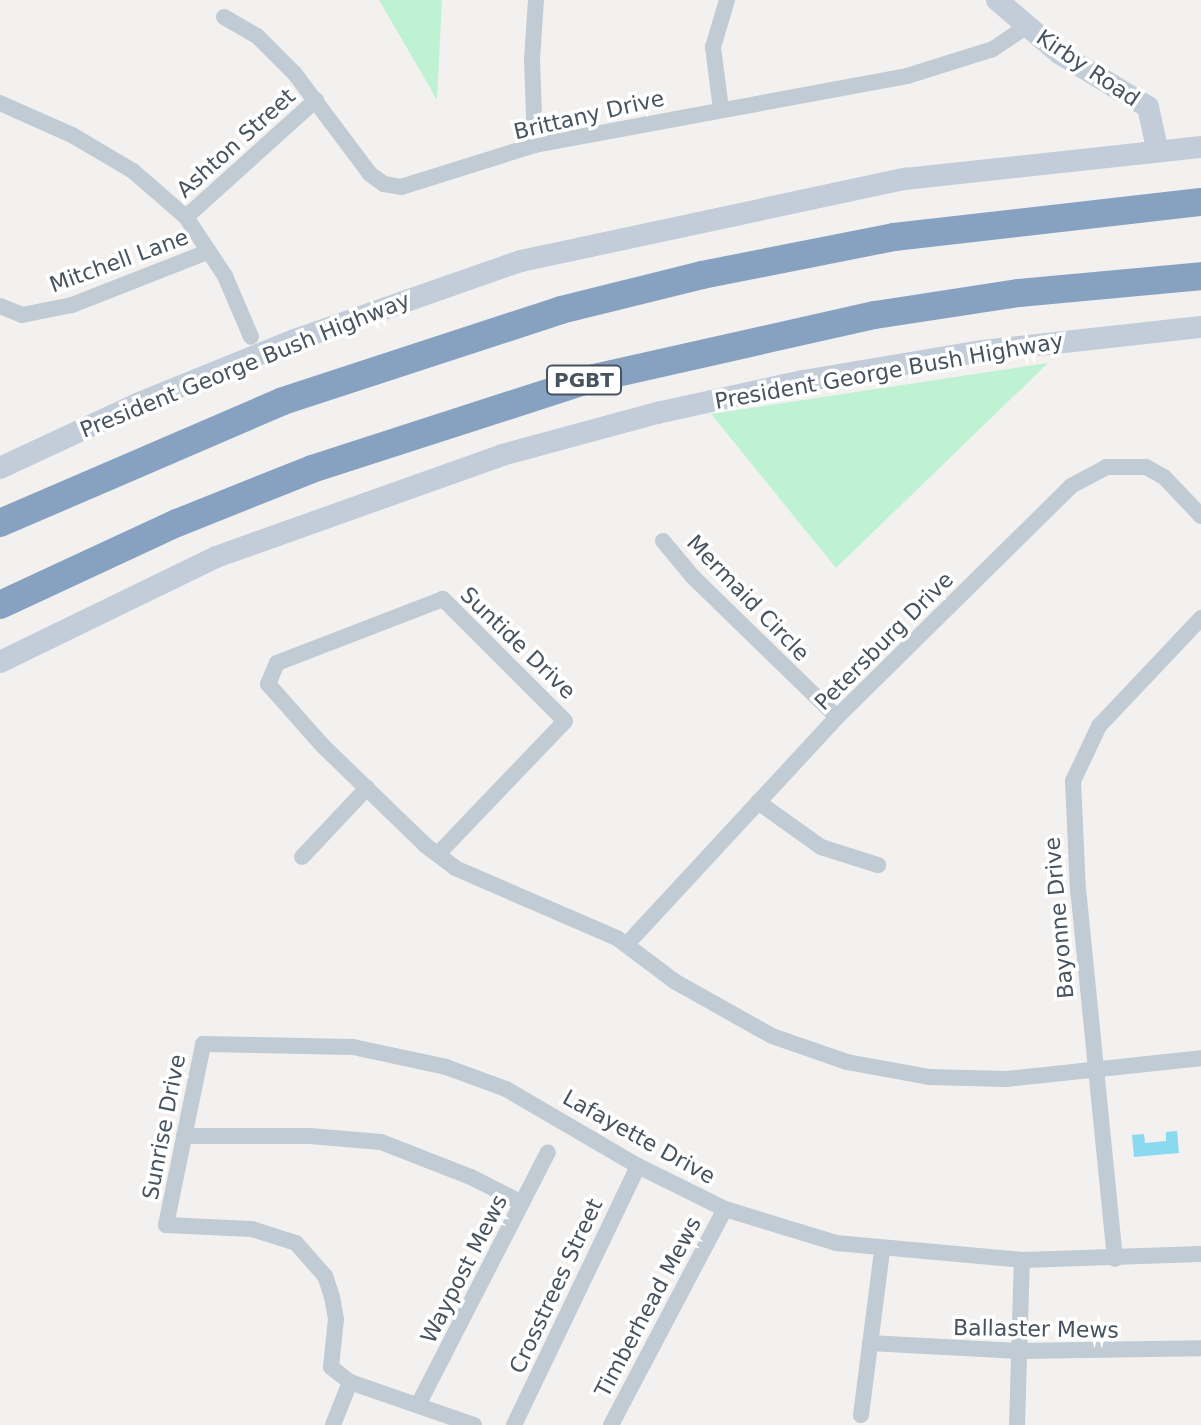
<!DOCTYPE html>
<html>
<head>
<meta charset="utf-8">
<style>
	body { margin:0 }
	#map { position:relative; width:1201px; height:1425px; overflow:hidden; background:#f3f1f0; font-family:"DejaVu Sans",sans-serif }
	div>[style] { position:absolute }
	.green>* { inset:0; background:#bef2d3 }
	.water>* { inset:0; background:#89d9f0 }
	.street>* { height:16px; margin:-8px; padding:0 8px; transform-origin:8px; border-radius:8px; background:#c1cbd3 }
	.secondary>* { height:22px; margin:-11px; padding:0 11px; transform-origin:11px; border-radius:11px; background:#c3cdda }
	.highway>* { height:28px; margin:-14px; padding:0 14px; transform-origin:14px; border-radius:14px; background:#87a2c1 }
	span { translate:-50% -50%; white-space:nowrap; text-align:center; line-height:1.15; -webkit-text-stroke:7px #fff; paint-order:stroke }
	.shield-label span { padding:2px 6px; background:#fff; border:2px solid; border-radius:6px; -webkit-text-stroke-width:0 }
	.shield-label { font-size:20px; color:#47535f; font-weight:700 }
	.street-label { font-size:22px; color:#47535f }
</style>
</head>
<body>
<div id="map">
	<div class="green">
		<i style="clip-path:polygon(379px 0,442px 0,437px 100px)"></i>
		<i style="clip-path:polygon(1048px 363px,836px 568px,711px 414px)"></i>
	</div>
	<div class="water">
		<i style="clip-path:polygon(1177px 1131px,1179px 1153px,1134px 1157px,1132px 1135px,1144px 1134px,1145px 1143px,1166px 1141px,1166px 1132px)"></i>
	</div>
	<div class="street">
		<i style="left:224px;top:17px;width:38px;rotate:30deg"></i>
		<i style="left:257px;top:36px;width:54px;rotate:45deg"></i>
		<i style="left:295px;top:74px;width:125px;rotate:53.1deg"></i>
		<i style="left:370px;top:174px;width:17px;rotate:36deg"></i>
		<i style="left:384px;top:184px;width:17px;rotate:10deg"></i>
		<i style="left:401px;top:187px;width:140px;rotate:-17.4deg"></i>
		<i style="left:535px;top:145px;width:378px;rotate:-10.5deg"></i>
		<i style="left:907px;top:76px;width:90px;rotate:-17.4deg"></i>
		<i style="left:993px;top:49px;width:41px;rotate:-34.1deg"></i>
		<i style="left:0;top:103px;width:79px;rotate:24deg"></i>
		<i style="left:72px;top:135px;width:71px;rotate:30.5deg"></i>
		<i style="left:133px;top:171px;width:70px;rotate:41deg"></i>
		<i style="left:186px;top:217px;width:71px;rotate:56.5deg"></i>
		<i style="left:225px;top:276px;width:66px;rotate:66.9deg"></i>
		<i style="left:721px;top:109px;width:63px;rotate:-97.4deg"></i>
		<i style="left:713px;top:47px;width:49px;rotate:-73.4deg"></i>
		<i style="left:535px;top:145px;width:85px;rotate:-92deg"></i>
		<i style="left:532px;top:60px;width:60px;rotate:-86.2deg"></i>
		<i style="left:186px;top:217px;width:175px;rotate:-42deg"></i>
		<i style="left:0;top:306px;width:24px;rotate:22deg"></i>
		<i style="left:22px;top:315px;width:51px;rotate:-11.3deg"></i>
		<i style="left:72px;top:305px;width:145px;rotate:-21.4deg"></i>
		<i style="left:663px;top:541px;width:47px;rotate:50.2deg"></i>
		<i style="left:693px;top:577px;width:201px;rotate:44.2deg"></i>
		<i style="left:758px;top:802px;width:77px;rotate:35.5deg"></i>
		<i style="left:821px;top:847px;width:60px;rotate:17.5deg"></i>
		<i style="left:439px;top:853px;width:182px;rotate:-46.3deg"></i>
		<i style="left:565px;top:721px;width:173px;rotate:-135deg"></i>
		<i style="left:443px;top:599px;width:178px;rotate:158.9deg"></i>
		<i style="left:277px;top:663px;width:23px;rotate:113deg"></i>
		<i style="left:268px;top:684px;width:83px;rotate:48.4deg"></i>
		<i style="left:323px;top:746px;width:142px;rotate:44.1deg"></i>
		<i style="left:425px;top:845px;width:38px;rotate:37deg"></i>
		<i style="left:455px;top:868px;width:176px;rotate:23.4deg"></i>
		<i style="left:617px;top:938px;width:71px;rotate:37deg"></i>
		<i style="left:674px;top:981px;width:112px;rotate:29.3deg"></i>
		<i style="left:772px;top:1036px;width:79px;rotate:19.1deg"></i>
		<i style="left:847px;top:1062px;width:83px;rotate:10.4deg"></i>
		<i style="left:929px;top:1077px;width:77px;rotate:1.5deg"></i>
		<i style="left:1006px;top:1079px;width:196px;rotate:-6.1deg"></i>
		<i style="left:302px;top:857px;width:95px;rotate:-46.7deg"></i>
		<i style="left:627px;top:944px;width:309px;rotate:-47.2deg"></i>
		<i style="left:837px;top:717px;width:329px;rotate:-44.6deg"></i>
		<i style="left:1071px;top:486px;width:40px;rotate:-28deg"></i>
		<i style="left:1106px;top:467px;width:40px"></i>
		<i style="left:1146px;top:467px;width:21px;rotate:29deg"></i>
		<i style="left:1164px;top:477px;width:54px;rotate:46.5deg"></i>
		<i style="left:184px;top:1136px;width:126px"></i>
		<i style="left:310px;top:1136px;width:71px;rotate:4.8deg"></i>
		<i style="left:381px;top:1142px;width:97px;rotate:21.3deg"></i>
		<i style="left:471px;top:1177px;width:57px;rotate:27deg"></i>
		<i style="left:1115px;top:1259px;width:370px;rotate:-95.7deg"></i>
		<i style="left:1078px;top:891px;width:110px;rotate:-92.6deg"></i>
		<i style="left:1073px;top:781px;width:61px;rotate:-64.7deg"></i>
		<i style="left:1099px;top:726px;width:149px;rotate:-46.6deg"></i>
		<i style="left:870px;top:1343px;width:149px;rotate:3.1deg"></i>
		<i style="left:1019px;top:1351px;width:182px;rotate:-0.9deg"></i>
		<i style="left:418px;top:1405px;width:284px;rotate:-62.8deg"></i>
		<i style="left:861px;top:1415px;width:165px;rotate:-82.7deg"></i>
		<i style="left:333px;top:1425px;width:46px;rotate:-68.4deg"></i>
		<i style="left:474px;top:1425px;width:131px;rotate:-160.9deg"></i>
		<i style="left:350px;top:1382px;width:24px;rotate:-142deg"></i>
		<i style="left:331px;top:1367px;width:48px;rotate:-84.1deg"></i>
		<i style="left:336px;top:1319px;width:22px;rotate:-100deg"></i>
		<i style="left:332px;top:1297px;width:22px;rotate:-108deg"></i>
		<i style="left:325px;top:1276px;width:44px;rotate:-131.3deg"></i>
		<i style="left:296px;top:1243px;width:46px;rotate:-162.3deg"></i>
		<i style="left:252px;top:1229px;width:86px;rotate:-177.3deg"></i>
		<i style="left:166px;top:1225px;width:185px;rotate:-78.4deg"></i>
		<i style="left:203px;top:1044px;width:150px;rotate:1.1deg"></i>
		<i style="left:353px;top:1047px;width:95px;rotate:12.1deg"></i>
		<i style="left:446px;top:1067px;width:64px;rotate:20.1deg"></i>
		<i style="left:506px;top:1089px;width:153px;rotate:30.3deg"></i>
		<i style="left:638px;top:1166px;width:97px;rotate:26.3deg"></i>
		<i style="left:725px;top:1209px;width:116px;rotate:17deg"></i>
		<i style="left:836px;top:1243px;width:187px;rotate:5.2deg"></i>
		<i style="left:1022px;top:1260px;width:179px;rotate:-1.9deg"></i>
		<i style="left:514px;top:1425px;width:287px;rotate:-64.4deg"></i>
		<i style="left:611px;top:1425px;width:244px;rotate:-62.2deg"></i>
		<i style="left:1017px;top:1425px;width:165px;rotate:-88.3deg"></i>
	</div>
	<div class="secondary">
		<i style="left:997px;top:0;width:82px;rotate:40.5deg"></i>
		<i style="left:1059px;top:53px;width:104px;rotate:31.2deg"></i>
		<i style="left:1148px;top:107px;width:42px;rotate:77.6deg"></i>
		<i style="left:0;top:468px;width:151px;rotate:-25deg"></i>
		<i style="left:137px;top:404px;width:170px;rotate:-22.1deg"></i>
		<i style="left:295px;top:340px;width:239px;rotate:-19.3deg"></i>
		<i style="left:521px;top:261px;width:393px;rotate:-12.1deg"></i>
		<i style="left:905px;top:179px;width:298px;rotate:-6.2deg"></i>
		<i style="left:0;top:662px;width:240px;rotate:-25.9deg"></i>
		<i style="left:216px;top:557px;width:304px;rotate:-19.6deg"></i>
		<i style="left:502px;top:455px;width:161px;rotate:-15.2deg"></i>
		<i style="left:657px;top:413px;width:149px;rotate:-12.4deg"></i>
		<i style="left:803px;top:381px;width:182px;rotate:-9.5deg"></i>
		<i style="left:983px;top:351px;width:219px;rotate:-6.3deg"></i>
	</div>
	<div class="highway">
		<i style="left:0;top:523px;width:308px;rotate:-23.3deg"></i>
		<i style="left:283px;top:401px;width:293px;rotate:-18.1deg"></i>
		<i style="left:561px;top:310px;width:145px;rotate:-13.9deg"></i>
		<i style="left:702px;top:275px;width:196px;rotate:-11.2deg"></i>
		<i style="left:894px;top:237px;width:309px;rotate:-6.5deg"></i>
		<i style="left:0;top:605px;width:195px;rotate:-24.9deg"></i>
		<i style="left:177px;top:523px;width:145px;rotate:-21.8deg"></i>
		<i style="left:312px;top:469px;width:292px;rotate:-17.9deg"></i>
		<i style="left:590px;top:379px;width:292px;rotate:-12.7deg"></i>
		<i style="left:875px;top:315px;width:146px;rotate:-8.7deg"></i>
		<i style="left:1019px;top:293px;width:183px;rotate:-5.3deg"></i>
	</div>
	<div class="shield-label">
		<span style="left:584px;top:380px">PGBT</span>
	</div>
	<div class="street-label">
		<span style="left:1088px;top:68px;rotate:34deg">Kirby Road</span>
		<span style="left:589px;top:115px;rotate:-13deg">Brittany Drive</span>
		<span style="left:236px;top:143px;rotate:-42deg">Ashton Street</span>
		<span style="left:119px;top:261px;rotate:-20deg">Mitchell Lane</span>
		<span style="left:245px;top:365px;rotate:-22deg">President George Bush Highway</span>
		<span style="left:889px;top:371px;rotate:-10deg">President George Bush Highway</span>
		<span style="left:748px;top:598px;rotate:46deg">Mermaid Circle</span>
		<span style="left:884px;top:641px;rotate:-45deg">Petersburg Drive</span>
		<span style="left:518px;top:643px;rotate:44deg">Suntide Drive</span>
		<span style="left:1059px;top:918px;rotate:-95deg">Bayonne Drive</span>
		<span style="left:164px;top:1127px;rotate:-79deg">Sunrise Drive</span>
		<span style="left:639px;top:1137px;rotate:29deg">Lafayette Drive</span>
		<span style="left:464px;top:1269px;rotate:-63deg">Waypost Mews</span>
		<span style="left:556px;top:1286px;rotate:-65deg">Crosstrees Street</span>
		<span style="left:648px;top:1307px;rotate:-62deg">Timberhead Mews</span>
		<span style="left:1036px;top:1329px;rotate:1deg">Ballaster Mews</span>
	</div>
</div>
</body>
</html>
